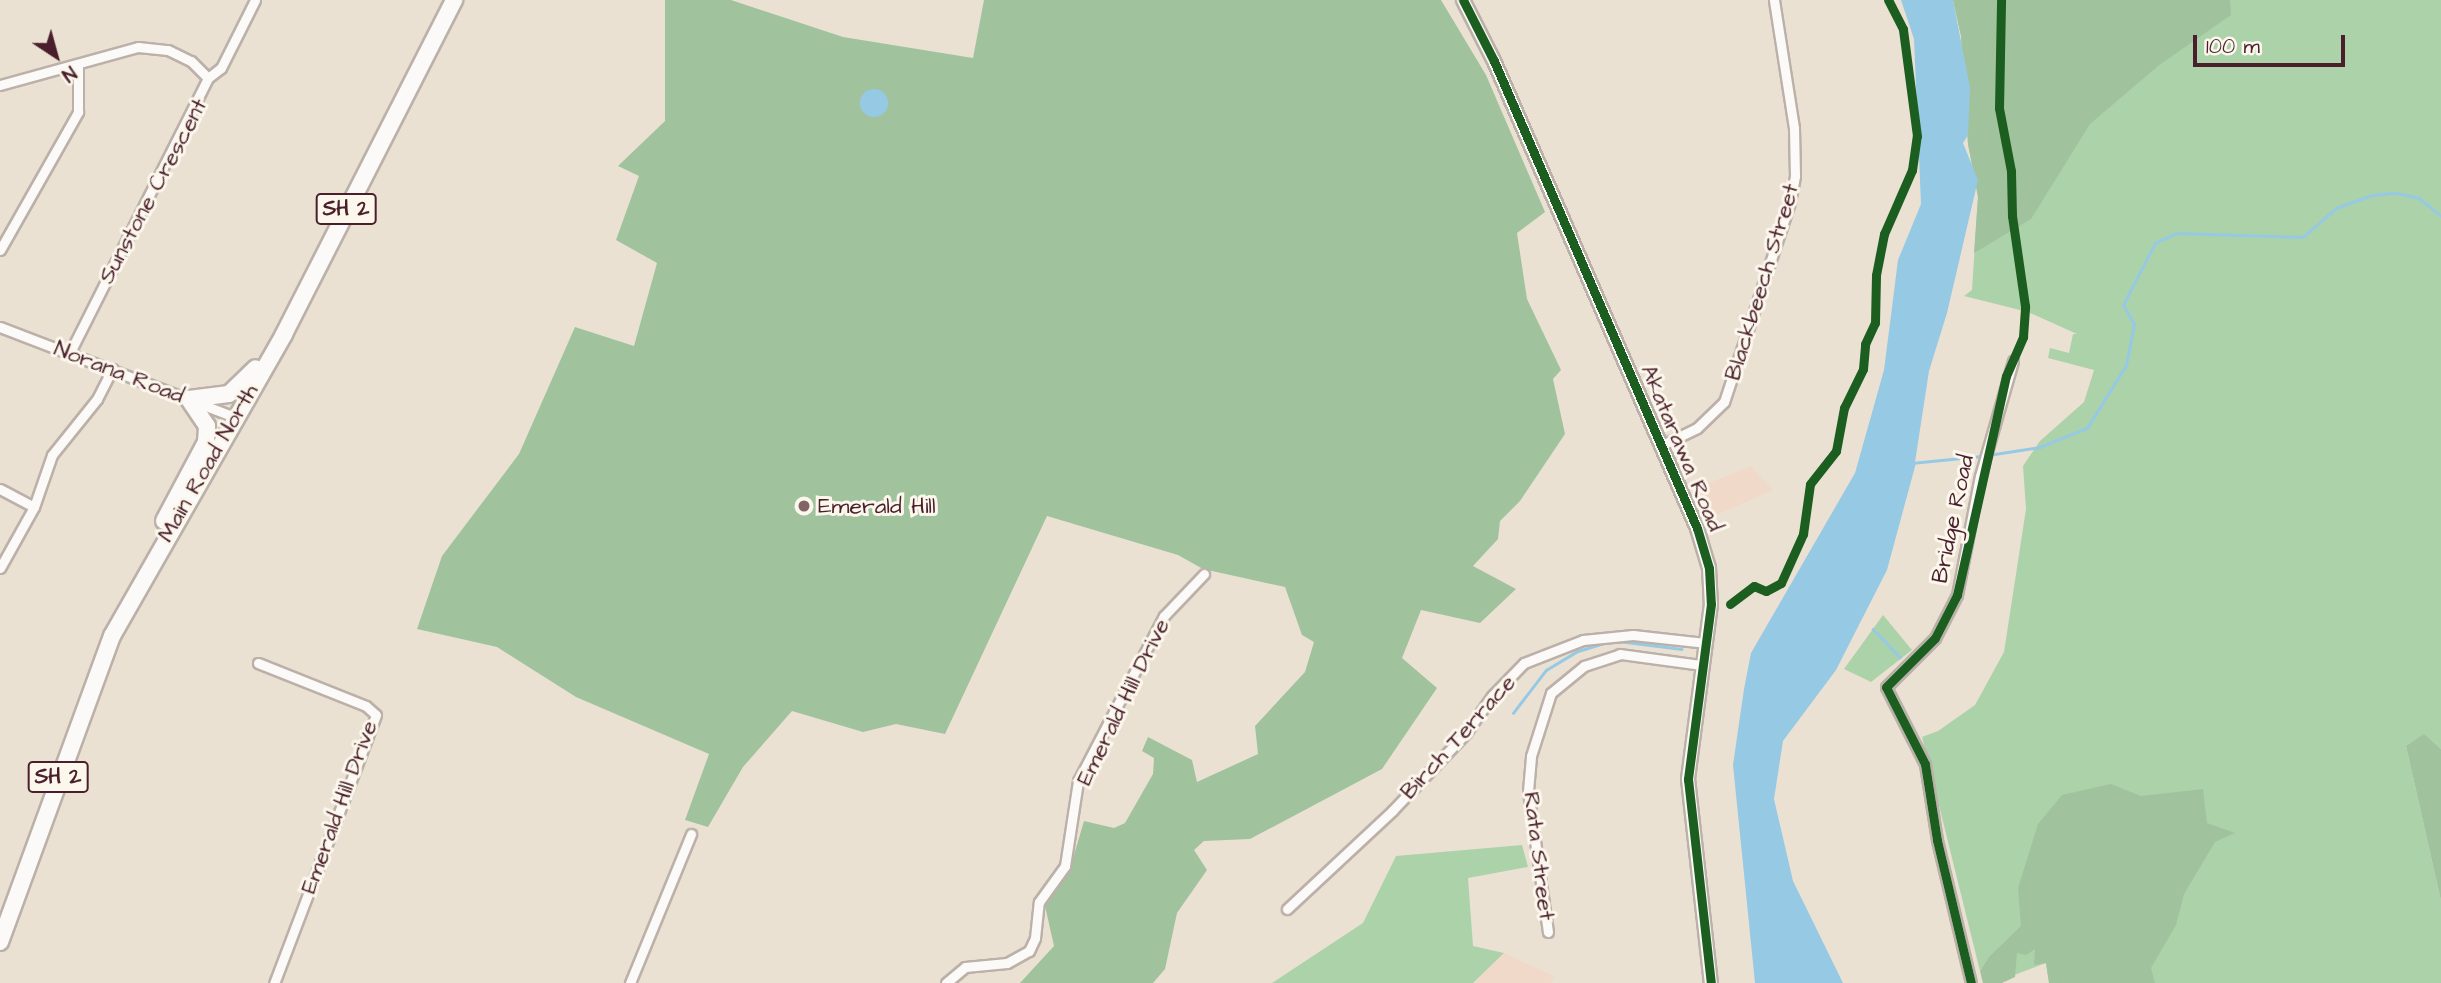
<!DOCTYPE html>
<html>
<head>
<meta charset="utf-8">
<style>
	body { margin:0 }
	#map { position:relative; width:2441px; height:983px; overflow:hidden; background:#ebe1d3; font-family:"Architects Daughter",sans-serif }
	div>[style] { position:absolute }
	.built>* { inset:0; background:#f1d9ca }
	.green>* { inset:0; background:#acd2a9 }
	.forest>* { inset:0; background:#a0c39e }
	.water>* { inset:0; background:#96c9e4 }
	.round { border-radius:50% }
	.stream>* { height:2.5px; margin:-1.25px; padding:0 1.25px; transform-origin:1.25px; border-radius:1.25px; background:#96c9e4 }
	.roads { filter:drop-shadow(2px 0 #bbb1a9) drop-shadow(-2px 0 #bbb1a9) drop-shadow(0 2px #bbb1a9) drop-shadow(0 -2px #bbb1a9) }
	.street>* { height:9px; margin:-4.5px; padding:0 4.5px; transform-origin:4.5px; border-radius:4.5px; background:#fcfaf8 }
	.secondary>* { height:12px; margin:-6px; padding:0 6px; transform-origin:6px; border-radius:6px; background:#fcfaf8 }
	.highway>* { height:16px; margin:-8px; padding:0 8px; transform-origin:8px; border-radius:8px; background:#fcfaf8 }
	.cycleway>* { height:9px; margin:-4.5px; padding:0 4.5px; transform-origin:4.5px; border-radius:4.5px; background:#1b5e20 }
	.dots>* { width:19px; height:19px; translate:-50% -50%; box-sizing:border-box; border:4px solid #fbf7ec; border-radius:50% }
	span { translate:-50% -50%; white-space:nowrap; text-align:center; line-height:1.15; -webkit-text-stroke:6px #fbf7ec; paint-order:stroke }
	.shield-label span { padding:2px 5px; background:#fbf7ec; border:2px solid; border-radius:5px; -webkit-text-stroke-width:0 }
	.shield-label { font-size:21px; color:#4a1f2b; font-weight:700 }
	.street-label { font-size:23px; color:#4a1f2b }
	.poi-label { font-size:23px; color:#4a1f2b }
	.left { translate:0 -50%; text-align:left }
	.north { position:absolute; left:21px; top:21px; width:70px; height:70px; -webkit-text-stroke:5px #fbf7ec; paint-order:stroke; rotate:144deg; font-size:19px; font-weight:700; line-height:28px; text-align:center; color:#4a1f2b }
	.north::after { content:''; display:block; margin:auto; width:24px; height:32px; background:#4a1f2b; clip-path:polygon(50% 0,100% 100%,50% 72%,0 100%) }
	.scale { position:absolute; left:2193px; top:35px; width:152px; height:32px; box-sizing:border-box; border:4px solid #4a1f2b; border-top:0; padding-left:9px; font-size:21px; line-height:24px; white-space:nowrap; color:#4a1f2b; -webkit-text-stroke:5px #fbf7ec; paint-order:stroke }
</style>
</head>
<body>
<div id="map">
	<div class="built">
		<i style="clip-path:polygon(1751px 466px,1773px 490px,1707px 519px,1694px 489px)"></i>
		<i style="clip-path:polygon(1504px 953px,1554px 976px,1551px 983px,1473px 983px)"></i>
	</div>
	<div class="green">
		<i style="clip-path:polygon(1953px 0,2441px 0,2441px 749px,2424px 735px,2406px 746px,2441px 901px,2441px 983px,2049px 983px,2046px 963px,1996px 982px,1988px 958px,1980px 971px,1922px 737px,1938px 731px,1975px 705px,2004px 652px,2026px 509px,2023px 466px,2040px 441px,2084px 402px,2094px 370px,2048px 358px,2050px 348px,2069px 353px,2073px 334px,2077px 334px,2028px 312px,1964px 296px,1972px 290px,1978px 197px,1968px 144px,1961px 36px)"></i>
		<i style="clip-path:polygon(1883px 615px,1912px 650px,1871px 682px,1844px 669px)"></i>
		<i style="clip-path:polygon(1522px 845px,1528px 867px,1468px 878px,1473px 946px,1504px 953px,1473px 983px,1272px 983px,1363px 923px,1396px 856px)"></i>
	</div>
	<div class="forest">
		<i style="clip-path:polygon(665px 0,731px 0,843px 37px,973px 58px,984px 0,1441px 0,1486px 75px,1545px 212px,1517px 233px,1527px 299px,1561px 370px,1553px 379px,1565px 434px,1520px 501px,1500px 521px,1498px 539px,1473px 566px,1516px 589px,1480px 623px,1421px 610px,1402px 658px,1437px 688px,1382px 769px,1250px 839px,1204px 841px,1194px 850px,1207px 870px,1177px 913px,1165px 969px,1153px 983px,1020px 983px,1054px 946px,1045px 906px,1071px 865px,1084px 821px,1114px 828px,1125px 823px,1153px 774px,1154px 758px,1142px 751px,1148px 737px,1192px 760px,1197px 782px,1258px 754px,1255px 726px,1305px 672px,1314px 642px,1302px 635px,1285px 587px,1203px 569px,1178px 555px,1047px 516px,945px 734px,896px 724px,863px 732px,792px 711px,743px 767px,708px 827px,685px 820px,709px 754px,576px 697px,497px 647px,417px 629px,442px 556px,519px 454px,575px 327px,634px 346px,657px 263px,616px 240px,639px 176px,618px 166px,665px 121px)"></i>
		<i style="clip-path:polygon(1953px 0,2230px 0,2231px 15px,2158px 66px,2090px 124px,2031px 219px,1974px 253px,1978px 197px,1968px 144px,1961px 36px)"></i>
		<i style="clip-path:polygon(2424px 734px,2441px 749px,2441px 901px,2406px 746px)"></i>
		<i style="clip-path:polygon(2111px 784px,2141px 796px,2203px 789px,2207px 823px,2235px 833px,2215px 842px,2184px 894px,2176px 925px,2151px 968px,2155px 983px,2049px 983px,2046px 963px,2034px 965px,2035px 949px,2026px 955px,2017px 953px,2015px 977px,2002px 983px,1983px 983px,1980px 971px,1988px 958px,2021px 926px,2018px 888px,2038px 824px,2062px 795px)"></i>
	</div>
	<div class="water">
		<i style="clip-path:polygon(1901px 0,1953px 0,1970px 88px,1968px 135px,1963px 143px,1978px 180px,1947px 313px,1929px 371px,1915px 462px,1910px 463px,1916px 463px,1887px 570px,1836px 670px,1783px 741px,1774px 799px,1793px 881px,1843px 983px,1755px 983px,1733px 765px,1744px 689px,1751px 653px,1855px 473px,1884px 370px,1898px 260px,1921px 204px,1914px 39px)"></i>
		<i class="round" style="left:860px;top:89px;width:28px;height:28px"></i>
	</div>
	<div class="stream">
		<i style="left:1988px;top:455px;width:53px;rotate:-8.7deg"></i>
		<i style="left:2040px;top:447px;width:51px;rotate:-22deg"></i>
		<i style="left:2087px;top:428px;width:74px;rotate:-58.2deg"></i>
		<i style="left:2126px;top:365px;width:42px;rotate:-79deg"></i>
		<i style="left:2134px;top:324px;width:22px;rotate:-120deg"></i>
		<i style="left:2123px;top:305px;width:70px;rotate:-62.7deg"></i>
		<i style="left:2155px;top:243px;width:23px;rotate:-25deg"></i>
		<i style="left:2176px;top:233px;width:127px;rotate:1.8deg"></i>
		<i style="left:2303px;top:237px;width:44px;rotate:-41.3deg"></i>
		<i style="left:2336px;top:208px;width:38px;rotate:-20deg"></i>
		<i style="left:2372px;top:195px;width:24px;rotate:-5deg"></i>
		<i style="left:2396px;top:193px;width:24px;rotate:12deg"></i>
		<i style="left:2419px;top:198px;width:28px;rotate:39deg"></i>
		<i style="left:1901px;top:464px;width:81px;rotate:-5.6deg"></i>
		<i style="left:1873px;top:629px;width:39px;rotate:46deg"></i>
		<i style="left:1618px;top:641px;width:64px;rotate:7.1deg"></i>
		<i style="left:1513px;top:713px;width:54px;rotate:-52.5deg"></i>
		<i style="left:1546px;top:670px;width:37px;rotate:-31deg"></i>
		<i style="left:1578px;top:651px;width:31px;rotate:-17deg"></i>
	</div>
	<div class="roads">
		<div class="street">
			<i style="left:208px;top:78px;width:16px;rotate:-38deg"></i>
			<i style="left:221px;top:68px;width:76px;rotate:-63.4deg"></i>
			<i style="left:0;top:85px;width:143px;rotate:-15.4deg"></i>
			<i style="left:138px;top:47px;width:30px;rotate:6deg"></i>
			<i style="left:168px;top:50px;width:25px;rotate:26deg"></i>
			<i style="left:191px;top:61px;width:24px;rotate:45deg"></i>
			<i style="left:208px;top:78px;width:307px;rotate:116.7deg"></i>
			<i style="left:0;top:250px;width:159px;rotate:-60.5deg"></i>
			<i style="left:78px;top:112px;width:48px;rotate:-90deg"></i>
			<i style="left:0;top:327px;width:254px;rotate:21deg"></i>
			<i style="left:1660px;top:446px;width:41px;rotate:-25.9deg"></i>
			<i style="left:1697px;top:428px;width:37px;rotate:-44deg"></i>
			<i style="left:1724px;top:402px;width:211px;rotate:-71.7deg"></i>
			<i style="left:1790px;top:202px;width:26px;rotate:-79deg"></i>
			<i style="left:1795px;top:176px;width:48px;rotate:-91.2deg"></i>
			<i style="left:1794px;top:128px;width:130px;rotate:-98.9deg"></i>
			<i style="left:0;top:489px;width:38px;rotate:28deg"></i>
			<i style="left:0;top:568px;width:70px;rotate:-60.9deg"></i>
			<i style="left:34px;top:507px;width:55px;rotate:-70.9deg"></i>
			<i style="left:52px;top:455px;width:72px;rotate:-51.2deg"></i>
			<i style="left:97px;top:399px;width:34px;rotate:-63deg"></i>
			<i style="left:258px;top:663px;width:116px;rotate:21.7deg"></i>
			<i style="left:366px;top:706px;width:13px;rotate:42deg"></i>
			<i style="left:376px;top:715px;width:287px;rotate:110.8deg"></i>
			<i style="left:1287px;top:909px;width:144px;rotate:-43deg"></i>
			<i style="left:1392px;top:811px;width:108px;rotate:-46.5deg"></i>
			<i style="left:1466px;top:733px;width:45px;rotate:-54.9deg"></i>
			<i style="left:1492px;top:696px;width:46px;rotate:-45.9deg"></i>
			<i style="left:1524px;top:663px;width:63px;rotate:-21.3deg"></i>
			<i style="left:1583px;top:640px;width:50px;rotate:-5.7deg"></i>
			<i style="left:1633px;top:635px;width:72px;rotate:6.3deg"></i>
			<i style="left:1548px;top:932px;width:142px;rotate:-98.1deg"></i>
			<i style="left:1528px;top:791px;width:35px;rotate:-85deg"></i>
			<i style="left:1531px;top:756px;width:66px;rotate:-72.4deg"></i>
			<i style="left:1551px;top:693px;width:43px;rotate:-39.3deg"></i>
			<i style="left:1584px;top:666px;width:38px;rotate:-18deg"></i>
			<i style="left:1620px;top:654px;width:82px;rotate:7.7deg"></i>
			<i style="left:630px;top:983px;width:161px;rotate:-67.7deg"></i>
			<i style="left:946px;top:983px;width:25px;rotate:-40deg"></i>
			<i style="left:965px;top:967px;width:42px;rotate:-5.4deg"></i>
			<i style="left:1007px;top:963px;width:25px;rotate:-29deg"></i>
			<i style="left:1029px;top:951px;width:14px;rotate:-65deg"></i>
			<i style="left:1035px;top:938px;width:36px;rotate:-84deg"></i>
			<i style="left:1039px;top:902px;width:44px;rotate:-54.2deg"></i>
			<i style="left:1065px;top:866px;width:86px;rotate:-81.3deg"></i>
			<i style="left:1078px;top:781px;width:186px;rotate:-62.5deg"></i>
			<i style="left:1164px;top:616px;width:58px;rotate:-46.4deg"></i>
			<i style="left:1971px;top:983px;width:147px;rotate:-103.4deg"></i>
			<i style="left:1937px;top:840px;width:77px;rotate:-99deg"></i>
			<i style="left:1925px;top:764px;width:86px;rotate:-116.9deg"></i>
			<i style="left:1886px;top:687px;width:69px;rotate:-45deg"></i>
			<i style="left:1935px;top:638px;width:48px;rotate:-62.9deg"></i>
			<i style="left:1957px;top:595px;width:121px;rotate:-79.1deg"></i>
			<i style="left:1980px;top:476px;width:120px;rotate:-74deg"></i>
		</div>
		<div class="secondary">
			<i style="left:1463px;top:0;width:68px;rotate:63.1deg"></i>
			<i style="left:1494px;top:61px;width:509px;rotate:66.51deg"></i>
			<i style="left:1697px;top:528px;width:42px;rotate:73.3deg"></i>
			<i style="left:1709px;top:568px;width:36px;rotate:87deg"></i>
			<i style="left:1711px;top:604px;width:177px;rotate:97.5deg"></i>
			<i style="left:1688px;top:779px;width:205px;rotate:83.6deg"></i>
		</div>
		<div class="highway">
			<i style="left:189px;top:399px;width:40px;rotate:-7.1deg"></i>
			<i style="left:229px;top:394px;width:37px;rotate:-44deg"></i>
			<i style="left:164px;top:521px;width:89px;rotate:-62deg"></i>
			<i style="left:206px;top:442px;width:16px;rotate:-86deg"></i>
			<i style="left:207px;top:426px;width:32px;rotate:-124deg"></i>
			<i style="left:0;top:942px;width:326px;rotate:-69.9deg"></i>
			<i style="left:112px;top:636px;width:348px;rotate:-60.3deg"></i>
			<i style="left:284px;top:334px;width:375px;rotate:-63deg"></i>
		</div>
	</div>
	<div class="cycleway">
		<i style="left:1463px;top:0;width:68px;rotate:63.1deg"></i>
		<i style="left:1494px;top:61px;width:509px;rotate:66.51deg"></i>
		<i style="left:1697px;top:528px;width:42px;rotate:73.3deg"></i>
		<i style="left:1709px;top:568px;width:36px;rotate:87deg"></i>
		<i style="left:1711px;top:604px;width:177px;rotate:97.5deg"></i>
		<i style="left:1688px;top:779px;width:205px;rotate:83.6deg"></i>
		<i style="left:1730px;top:604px;width:30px;rotate:-37deg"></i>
		<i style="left:1754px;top:586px;width:13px;rotate:23deg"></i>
		<i style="left:1766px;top:591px;width:17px;rotate:-28deg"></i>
		<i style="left:1781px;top:583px;width:54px;rotate:-65.8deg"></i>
		<i style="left:1803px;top:534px;width:50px;rotate:-82deg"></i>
		<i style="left:1810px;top:484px;width:42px;rotate:-51.8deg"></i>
		<i style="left:1836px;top:451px;width:44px;rotate:-79.5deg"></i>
		<i style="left:1844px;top:408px;width:43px;rotate:-64deg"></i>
		<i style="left:1863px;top:369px;width:25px;rotate:-85deg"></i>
		<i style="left:1865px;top:344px;width:23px;rotate:-65deg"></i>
		<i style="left:1875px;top:323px;width:48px;rotate:-88.8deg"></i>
		<i style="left:1876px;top:275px;width:42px;rotate:-79deg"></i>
		<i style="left:1884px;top:234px;width:70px;rotate:-66.4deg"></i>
		<i style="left:1912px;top:170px;width:34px;rotate:-82deg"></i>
		<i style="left:1917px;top:136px;width:108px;rotate:-97.5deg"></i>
		<i style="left:1903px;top:29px;width:33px;rotate:-117deg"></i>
		<i style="left:1971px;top:983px;width:147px;rotate:-103.4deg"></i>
		<i style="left:1937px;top:840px;width:77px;rotate:-99deg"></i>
		<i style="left:1925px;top:764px;width:86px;rotate:-116.9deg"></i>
		<i style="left:1886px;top:687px;width:69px;rotate:-45deg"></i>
		<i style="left:1935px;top:638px;width:48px;rotate:-62.9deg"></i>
		<i style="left:1957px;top:595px;width:224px;rotate:-77.4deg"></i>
		<i style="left:2006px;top:376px;width:43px;rotate:-66.4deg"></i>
		<i style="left:2023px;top:337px;width:31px;rotate:-86deg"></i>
		<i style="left:2025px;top:306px;width:91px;rotate:-98.2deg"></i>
		<i style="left:2012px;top:216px;width:45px;rotate:-91.3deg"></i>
		<i style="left:2011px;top:171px;width:64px;rotate:-100.8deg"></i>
		<i style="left:1999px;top:108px;width:108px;rotate:-88.9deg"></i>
	</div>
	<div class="dots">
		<i style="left:804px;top:506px;background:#826366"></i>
	</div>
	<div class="shield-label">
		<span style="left:346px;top:209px">SH 2</span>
		<span style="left:58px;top:777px">SH 2</span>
	</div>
	<div class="street-label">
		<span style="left:153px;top:191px;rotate:-62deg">Sunstone Crescent</span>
		<span style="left:1762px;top:282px;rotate:-73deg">Blackbeech Street</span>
		<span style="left:119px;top:372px;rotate:21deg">Norana Road</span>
		<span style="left:1682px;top:448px;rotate:67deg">Akatarawa Road</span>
		<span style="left:208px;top:463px;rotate:-60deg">Main Road North</span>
		<span style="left:1953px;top:519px;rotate:-78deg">Bridge Road</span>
		<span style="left:1123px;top:702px;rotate:-64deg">Emerald Hill Drive</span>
		<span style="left:1458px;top:737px;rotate:-48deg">Birch Terrace</span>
		<span style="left:339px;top:807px;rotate:-70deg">Emerald Hill Drive</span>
		<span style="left:1539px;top:856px;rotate:83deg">Rata Street</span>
	</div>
	<div class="poi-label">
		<span class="left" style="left:818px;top:506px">Emerald Hill</span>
	</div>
	<div class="north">N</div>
	<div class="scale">100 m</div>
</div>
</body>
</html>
